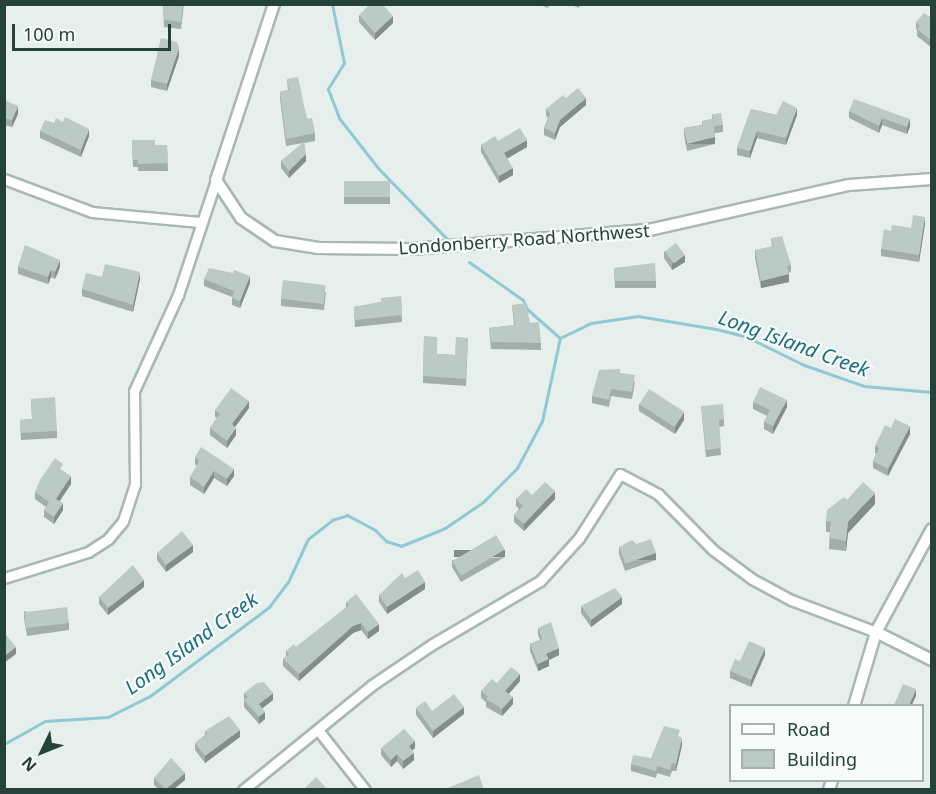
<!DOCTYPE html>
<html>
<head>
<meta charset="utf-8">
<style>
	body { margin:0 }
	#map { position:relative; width:936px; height:794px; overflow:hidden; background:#e6efeb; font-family:"Noto Sans",sans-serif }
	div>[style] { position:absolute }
	.stream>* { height:3px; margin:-1.5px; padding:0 1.5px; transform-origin:1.5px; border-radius:1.5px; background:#8ec9d4 }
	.roads { filter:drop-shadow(2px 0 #a8b8b2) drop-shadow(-2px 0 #a8b8b2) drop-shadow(0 2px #a8b8b2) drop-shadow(0 -2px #a8b8b2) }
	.minor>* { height:9px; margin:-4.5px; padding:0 4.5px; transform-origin:4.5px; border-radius:4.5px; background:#fff }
	.tertiary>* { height:10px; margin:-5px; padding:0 5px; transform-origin:5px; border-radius:5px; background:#fff }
	.wall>* { inset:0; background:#a1aea9; transform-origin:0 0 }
	.shaded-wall>* { inset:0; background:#838d89; transform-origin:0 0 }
	.building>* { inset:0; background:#bbcac4; transform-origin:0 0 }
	span { translate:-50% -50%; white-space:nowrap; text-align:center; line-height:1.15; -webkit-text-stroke:4.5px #f7fbf9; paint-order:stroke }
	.street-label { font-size:18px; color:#24423a }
	.water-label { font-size:20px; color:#1c6f80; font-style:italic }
	.frame { position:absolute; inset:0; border:6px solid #24423a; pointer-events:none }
	.legend { position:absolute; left:729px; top:704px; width:195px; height:78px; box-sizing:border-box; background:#f7fbf9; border:2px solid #a3b1ad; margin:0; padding:8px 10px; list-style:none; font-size:18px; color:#24423a }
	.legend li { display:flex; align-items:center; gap:12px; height:30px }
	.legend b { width:30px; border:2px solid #a3b1ad }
	.north { position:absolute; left:12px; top:722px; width:60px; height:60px; -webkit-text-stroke:4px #f7fbf9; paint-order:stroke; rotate:227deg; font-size:16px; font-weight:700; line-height:24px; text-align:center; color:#24423a }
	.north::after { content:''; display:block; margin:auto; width:21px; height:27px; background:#24423a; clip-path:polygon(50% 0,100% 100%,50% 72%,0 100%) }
	.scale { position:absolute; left:12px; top:24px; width:159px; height:27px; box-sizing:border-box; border:3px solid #24423a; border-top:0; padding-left:8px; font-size:18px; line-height:21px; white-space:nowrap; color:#24423a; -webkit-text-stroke:4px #f7fbf9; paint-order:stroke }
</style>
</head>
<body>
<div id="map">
	<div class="stream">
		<i style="left:332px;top:4px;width:60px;rotate:78.5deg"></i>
		<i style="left:344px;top:63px;width:31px;rotate:122deg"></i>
		<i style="left:328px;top:89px;width:31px;rotate:69deg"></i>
		<i style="left:339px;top:118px;width:63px;rotate:52deg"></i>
		<i style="left:378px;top:168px;width:99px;rotate:45.8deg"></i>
		<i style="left:469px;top:262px;width:66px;rotate:35.1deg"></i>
		<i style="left:523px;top:300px;width:10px;rotate:66deg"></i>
		<i style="left:527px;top:309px;width:44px;rotate:41.3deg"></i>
		<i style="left:4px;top:744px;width:47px;rotate:-29.3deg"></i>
		<i style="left:45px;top:721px;width:63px;rotate:-3.6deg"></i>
		<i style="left:108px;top:717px;width:47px;rotate:-26.6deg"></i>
		<i style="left:150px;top:696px;width:149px;rotate:-36.8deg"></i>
		<i style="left:269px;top:607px;width:31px;rotate:-53deg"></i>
		<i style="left:288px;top:582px;width:47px;rotate:-65.1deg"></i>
		<i style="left:308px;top:539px;width:31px;rotate:-38deg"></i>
		<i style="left:332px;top:520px;width:16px;rotate:-18deg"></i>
		<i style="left:347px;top:515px;width:32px;rotate:28deg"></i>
		<i style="left:375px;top:530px;width:16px;rotate:45deg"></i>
		<i style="left:386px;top:541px;width:16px;rotate:18deg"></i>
		<i style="left:401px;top:546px;width:48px;rotate:-22.2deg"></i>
		<i style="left:445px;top:528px;width:46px;rotate:-34.4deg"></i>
		<i style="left:483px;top:502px;width:48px;rotate:-45deg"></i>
		<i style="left:517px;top:468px;width:53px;rotate:-62deg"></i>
		<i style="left:542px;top:421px;width:85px;rotate:-77.8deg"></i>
		<i style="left:560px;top:338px;width:34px;rotate:-26deg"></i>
		<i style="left:591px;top:323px;width:48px;rotate:-8.5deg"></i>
		<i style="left:638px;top:316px;width:79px;rotate:9.5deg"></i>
		<i style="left:716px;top:329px;width:32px;rotate:14deg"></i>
		<i style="left:747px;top:337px;width:64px;rotate:26.2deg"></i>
		<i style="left:804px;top:365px;width:64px;rotate:19.3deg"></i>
		<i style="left:864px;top:386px;width:68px;rotate:5deg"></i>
	</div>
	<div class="roads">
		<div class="minor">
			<i style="left:4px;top:179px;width:94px;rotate:20.6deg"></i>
			<i style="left:92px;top:212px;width:108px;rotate:5.3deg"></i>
			<i style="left:4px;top:578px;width:88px;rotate:-17.2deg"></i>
			<i style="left:88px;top:552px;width:24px;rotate:-33deg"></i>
			<i style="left:108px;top:539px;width:23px;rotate:-50deg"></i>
			<i style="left:123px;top:521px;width:39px;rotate:-72deg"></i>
			<i style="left:135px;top:484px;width:93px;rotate:-90.6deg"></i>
			<i style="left:134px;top:391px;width:106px;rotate:-65.4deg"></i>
			<i style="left:178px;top:295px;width:121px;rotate:-71.7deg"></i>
			<i style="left:318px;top:730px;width:76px;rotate:51.9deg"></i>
			<i style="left:243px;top:790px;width:166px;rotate:-39.1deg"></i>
			<i style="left:372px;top:685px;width:71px;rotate:-34.1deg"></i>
			<i style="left:431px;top:645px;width:126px;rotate:-30.4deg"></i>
			<i style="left:540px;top:581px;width:58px;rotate:-47.8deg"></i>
			<i style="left:579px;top:538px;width:76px;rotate:-57.4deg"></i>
			<i style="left:620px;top:474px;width:43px;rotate:27.8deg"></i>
			<i style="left:658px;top:494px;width:78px;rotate:45.5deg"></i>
			<i style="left:713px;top:550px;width:49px;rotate:36.6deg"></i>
			<i style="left:752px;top:579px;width:44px;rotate:28.3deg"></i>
			<i style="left:791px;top:600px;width:91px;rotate:20.6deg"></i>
		</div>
		<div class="tertiary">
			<i style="left:274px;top:4px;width:185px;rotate:108.2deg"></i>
			<i style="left:216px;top:180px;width:45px;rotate:56.7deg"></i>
			<i style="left:241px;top:218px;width:41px;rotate:34.1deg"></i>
			<i style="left:275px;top:241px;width:44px;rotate:9.2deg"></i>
			<i style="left:318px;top:248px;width:93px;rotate:0.6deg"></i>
			<i style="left:411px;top:249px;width:239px;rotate:-4.6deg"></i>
			<i style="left:649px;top:230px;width:205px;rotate:-12.7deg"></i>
			<i style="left:849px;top:185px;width:83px;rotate:-4.1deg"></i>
			<i style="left:876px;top:632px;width:63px;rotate:26.6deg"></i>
			<i style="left:854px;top:706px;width:77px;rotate:-73.4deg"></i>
			<i style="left:876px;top:632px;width:117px;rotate:-61.5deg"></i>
			<i style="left:829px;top:790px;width:10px;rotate:-73deg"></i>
		</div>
	</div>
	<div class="wall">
		<i style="clip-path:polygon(163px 4px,184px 4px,181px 29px,164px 27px)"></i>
		<i style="clip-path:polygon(538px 4px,549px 4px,548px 8px)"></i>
		<i style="clip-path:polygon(569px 4px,580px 4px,579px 8px)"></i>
		<i style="clip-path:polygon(359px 15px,393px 23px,375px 40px,359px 22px)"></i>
		<i style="clip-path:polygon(932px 18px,932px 48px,917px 36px,917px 30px,916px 29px,916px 22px)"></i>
		<i style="clip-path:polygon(179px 56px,167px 91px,151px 87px,151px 80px)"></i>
		<i style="clip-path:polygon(287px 79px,315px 133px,315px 141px,304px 143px,306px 161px,289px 178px,281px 168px,281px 161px,303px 143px,286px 146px,280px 99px,280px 92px,288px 90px)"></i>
		<i style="clip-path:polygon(4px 92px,6px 100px,18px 114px,12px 127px,4px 125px)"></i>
		<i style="clip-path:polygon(566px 98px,586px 105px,560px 127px,555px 140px,544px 135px,544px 128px,548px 118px,546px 116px,546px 109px)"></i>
		<i style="clip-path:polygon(751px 109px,776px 115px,797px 115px,786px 145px,757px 138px,750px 158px,737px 155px,737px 148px)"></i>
		<i style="clip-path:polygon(849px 111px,910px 119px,910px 126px,907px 134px,882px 125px,879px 133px,849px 118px)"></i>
		<i style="clip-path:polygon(712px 114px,723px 125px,723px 132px,715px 133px,715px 144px,687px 151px,684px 135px,684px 128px,702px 125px,702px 121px,712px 119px)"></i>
		<i style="clip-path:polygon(54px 123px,89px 136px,81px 157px,40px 138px,40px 131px)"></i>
		<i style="clip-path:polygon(132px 140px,155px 145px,167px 145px,168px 171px,138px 171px,138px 167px,133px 167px)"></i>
		<i style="clip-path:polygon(498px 141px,527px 147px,507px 159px,513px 175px,499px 183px,481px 152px,481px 145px)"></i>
		<i style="left:344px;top:181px;width:46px;height:23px"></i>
		<i style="clip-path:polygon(925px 224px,919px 262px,881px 256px,881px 249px,891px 231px,911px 228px)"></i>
		<i style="clip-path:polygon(771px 238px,791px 265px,791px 272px,788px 273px,789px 282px,761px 288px,755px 258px,755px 250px,772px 247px)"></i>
		<i style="clip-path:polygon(664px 251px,685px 262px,672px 270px,664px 258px)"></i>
		<i style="clip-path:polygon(18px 267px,60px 267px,55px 279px,51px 277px,48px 284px,18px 274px)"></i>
		<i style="clip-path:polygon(614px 268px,656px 281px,656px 288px,615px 288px)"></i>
		<i style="clip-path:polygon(233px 273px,250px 283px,240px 308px,232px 305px,232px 297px,204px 286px,204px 279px)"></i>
		<i style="clip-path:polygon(102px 277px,140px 279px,133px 312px,82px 296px,82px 289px)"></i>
		<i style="clip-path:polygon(326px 292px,324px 310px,281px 306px,281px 299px)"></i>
		<i style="clip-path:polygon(401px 296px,402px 322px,355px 327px,354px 307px,381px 302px)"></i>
		<i style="clip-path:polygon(512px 305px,530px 323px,541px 343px,541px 350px,491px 349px,489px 328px,514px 325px)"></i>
		<i style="clip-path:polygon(424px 336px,437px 354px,455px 355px,468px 338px,466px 386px,423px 383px)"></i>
		<i style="clip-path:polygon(620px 373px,635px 382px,632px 399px,611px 396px,609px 407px,592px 403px,592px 396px)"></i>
		<i style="clip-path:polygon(31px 399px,57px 431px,57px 438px,21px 440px,20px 420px,32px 419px)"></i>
		<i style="clip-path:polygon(753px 402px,787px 407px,773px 434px,764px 429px,764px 422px,767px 416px,753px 409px)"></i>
		<i style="clip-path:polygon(639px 404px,684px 420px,675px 434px,639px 411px)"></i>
		<i style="clip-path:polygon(701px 406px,724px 419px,724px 426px,719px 427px,721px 455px,706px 457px)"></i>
		<i style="clip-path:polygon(249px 408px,235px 427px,236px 435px,227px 448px,210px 435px,210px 428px,217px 418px,215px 417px,215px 410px)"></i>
		<i style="clip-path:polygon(891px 428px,910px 434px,888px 476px,873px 468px,873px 461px,876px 454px,875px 453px,875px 446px)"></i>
		<i style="clip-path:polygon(195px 457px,234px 476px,227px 486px,214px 478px,204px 494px,190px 485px,190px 477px,197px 466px,195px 464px)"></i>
		<i style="clip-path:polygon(63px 471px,71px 484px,60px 501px,63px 510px,54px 524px,44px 517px,44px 510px,46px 507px,35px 499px,35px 492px)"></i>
		<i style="clip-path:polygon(532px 495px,555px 499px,524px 531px,514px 522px,514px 515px,519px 509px,516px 506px,516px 499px)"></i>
		<i style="clip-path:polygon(847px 500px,875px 504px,848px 533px,846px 551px,829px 549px,830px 532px,826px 532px,826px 521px)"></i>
		<i style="clip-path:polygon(636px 544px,656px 560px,625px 571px,619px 554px,619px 547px)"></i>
		<i style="clip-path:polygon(193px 552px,166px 572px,157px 560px,157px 553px)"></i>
		<i style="clip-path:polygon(505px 557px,461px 582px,452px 567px,452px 560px)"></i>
		<i style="clip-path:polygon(405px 578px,425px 589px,387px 614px,379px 602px,379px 595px)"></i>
		<i style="clip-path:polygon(144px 587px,108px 615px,99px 604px,99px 597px)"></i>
		<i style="clip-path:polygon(346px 602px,379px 631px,368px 639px,361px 630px,353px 633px,299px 681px,283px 666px,283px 659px,286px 656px,286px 651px,296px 647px,346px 608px)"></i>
		<i style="clip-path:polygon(622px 604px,591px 627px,581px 613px,581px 606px)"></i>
		<i style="clip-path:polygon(24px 611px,69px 623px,69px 630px,27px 636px,24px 618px)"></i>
		<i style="clip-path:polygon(538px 628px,559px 655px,549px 660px,549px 666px,538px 671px,530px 651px,530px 644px,540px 640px,538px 635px)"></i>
		<i style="clip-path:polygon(765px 655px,751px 687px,730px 678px,730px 671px,740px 661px)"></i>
		<i style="clip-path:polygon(520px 681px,509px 694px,513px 704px,502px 716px,486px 707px,486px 702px,481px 698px,481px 691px,497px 683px)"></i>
		<i style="clip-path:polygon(244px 693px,273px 700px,262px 708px,265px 719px,259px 724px,244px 707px)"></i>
		<i style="clip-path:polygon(416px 708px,432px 711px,464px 714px,433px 738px,416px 715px)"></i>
		<i style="clip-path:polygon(205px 731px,240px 737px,205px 763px,195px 750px,195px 743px,205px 735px)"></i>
		<i style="clip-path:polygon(680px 737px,682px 745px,676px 771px,672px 771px,670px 777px,657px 773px,656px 778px,631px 771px,631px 764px,651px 758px)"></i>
		<i style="clip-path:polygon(381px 748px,415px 748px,412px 750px,414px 760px,403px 769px,397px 761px,391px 767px,381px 755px)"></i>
		<i style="clip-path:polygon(154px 778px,185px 780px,174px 789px,158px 789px,154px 785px)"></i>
	</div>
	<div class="shaded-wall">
		<i style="clip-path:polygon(393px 16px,393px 23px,375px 40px,375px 33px)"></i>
		<i style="clip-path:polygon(179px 48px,179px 56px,167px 91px,167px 84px)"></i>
		<i style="clip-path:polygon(586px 98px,586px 105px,560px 127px,555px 140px,555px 133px,560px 120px)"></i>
		<i style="clip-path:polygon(18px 106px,18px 114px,12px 127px,12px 120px)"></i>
		<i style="clip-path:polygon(797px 108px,797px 115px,786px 145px,786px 138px)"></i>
		<i style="clip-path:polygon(882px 118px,882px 125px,879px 133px,879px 126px)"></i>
		<i style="clip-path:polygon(910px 119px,910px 126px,907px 134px,907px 127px)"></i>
		<i style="clip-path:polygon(89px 129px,89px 136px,81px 157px,81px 150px)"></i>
		<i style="clip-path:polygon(757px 131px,757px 138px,750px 158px,750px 151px)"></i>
		<i style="left:715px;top:137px;width:7px;height:29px;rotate:90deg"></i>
		<i style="clip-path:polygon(527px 140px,527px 147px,504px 160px,504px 153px)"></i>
		<i style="clip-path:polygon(306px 154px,306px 161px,289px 178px,289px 171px)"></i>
		<i style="clip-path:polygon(513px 168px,513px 175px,499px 183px,499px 176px)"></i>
		<i style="clip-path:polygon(925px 217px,925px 224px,919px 262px,919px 255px)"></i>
		<i style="clip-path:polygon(685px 255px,685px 262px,672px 270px,672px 263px)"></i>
		<i style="clip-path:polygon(60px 260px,60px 267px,55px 279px,55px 272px)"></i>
		<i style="clip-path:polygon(51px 270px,51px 277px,48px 284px,48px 277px)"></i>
		<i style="clip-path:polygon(140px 272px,140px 279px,133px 312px,133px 305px)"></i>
		<i style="clip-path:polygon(789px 274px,789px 282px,761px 288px,761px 281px)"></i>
		<i style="clip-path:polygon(250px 276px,250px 283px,240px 308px,240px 301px)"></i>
		<i style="clip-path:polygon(787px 400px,787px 407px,773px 434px,773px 426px)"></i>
		<i style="clip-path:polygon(249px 401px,249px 408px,232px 431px,232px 424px)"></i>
		<i style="clip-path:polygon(684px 412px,684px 420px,675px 434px,675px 427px)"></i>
		<i style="clip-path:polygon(910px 426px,910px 434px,888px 476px,888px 469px)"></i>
		<i style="clip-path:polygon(236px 428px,236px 435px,227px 448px,227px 441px)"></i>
		<i style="clip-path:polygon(234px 469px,234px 476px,227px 486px,227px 479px)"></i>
		<i style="clip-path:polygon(214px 471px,214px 478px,204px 494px,204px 487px)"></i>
		<i style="clip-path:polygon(71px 476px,71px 484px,56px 506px,56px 499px)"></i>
		<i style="clip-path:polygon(555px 491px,555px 499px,524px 531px,524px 524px)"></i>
		<i style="clip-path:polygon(875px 493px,875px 504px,848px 533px,846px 551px,846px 541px,848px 522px)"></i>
		<i style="clip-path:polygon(63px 503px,63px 510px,54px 524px,54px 517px)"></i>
		<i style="clip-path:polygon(193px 545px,193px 552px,166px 572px,166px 565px)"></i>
		<i style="left:505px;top:550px;width:7px;height:51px;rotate:90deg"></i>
		<i style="left:656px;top:553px;width:7px;height:33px;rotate:90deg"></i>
		<i style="clip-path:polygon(144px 580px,144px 587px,108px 615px,108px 608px)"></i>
		<i style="clip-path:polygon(425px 582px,425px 589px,387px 614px,387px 607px)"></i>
		<i style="clip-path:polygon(622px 597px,622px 604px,591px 627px,591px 620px)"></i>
		<i style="clip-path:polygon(361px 623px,361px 630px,353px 633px,299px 681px,299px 674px,353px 626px)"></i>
		<i style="clip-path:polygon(379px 624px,379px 631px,368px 639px,368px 632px)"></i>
		<i style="clip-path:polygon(16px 647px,16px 654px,4px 663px,4px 656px)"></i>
		<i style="clip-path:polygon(559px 648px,559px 655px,549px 660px,549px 666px,538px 671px,538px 664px,546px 654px)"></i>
		<i style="clip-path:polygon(765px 648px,765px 655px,751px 687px,751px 680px)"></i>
		<i style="clip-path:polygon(520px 674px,520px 681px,505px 698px,505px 691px)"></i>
		<i style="clip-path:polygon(916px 689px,916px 696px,912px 705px,909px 705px)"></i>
		<i style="clip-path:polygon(273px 693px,273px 700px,259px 711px,259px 704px)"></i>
		<i style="clip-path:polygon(513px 697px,513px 704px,502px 716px,502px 709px)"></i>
		<i style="clip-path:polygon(464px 707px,464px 714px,433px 738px,433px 731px)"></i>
		<i style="clip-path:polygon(265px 712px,265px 719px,259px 724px,259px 717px)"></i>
		<i style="clip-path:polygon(240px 730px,240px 737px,205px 763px,205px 756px)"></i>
		<i style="clip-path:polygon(682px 738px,682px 745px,676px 771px,676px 764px)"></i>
		<i style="clip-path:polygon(415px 741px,415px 748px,409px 753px,409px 746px)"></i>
		<i style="clip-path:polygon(414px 753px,414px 760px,403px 769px,403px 761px)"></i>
		<i style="clip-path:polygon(397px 754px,397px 761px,391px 767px,391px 760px)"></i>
		<i style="clip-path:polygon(185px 773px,185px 780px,174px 789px,166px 789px)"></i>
	</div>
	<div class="building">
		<i style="clip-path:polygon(163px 4px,183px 4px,181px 22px,164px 20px)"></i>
		<i style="clip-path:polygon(370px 4px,382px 4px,393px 16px,375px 33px,359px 15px)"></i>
		<i style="clip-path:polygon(924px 13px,932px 18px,932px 41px,917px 29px,920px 26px,916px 22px)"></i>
		<i style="clip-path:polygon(161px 38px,177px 42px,179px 48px,167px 84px,151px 80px)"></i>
		<i style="clip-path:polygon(298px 77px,307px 119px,312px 118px,315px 133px,286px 139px,280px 92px,289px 90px,287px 79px)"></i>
		<i style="clip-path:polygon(578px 88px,586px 98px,560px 120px,555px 133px,544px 128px,550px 114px,546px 109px,563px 95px,566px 98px)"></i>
		<i style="clip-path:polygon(854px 99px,910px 119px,907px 127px,882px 118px,879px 126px,849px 111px)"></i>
		<i style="clip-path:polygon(4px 100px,18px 106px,12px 120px,4px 118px)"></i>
		<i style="clip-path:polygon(783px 101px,797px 108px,786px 138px,757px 131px,750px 151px,737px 148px,751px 109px,776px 115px)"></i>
		<i style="left:721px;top:113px;width:12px;height:9px;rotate:81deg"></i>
		<i style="clip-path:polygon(65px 117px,89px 129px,81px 150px,40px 131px,45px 120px,54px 123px,56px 118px,63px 122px)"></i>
		<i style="clip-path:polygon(713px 119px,715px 137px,687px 144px,684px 128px,703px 125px,702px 121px)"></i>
		<i style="clip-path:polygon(520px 128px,527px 140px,504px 153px,513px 168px,499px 176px,481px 145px,495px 136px,498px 141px)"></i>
		<i style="clip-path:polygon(132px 140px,155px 140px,155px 145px,167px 145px,168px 163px,138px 164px,138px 160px,133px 160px)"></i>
		<i style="clip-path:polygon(304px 142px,306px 154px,289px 171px,281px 161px)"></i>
		<i style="left:344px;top:181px;width:46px;height:16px"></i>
		<i style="clip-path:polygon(913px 215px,925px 217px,919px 255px,881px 249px,884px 229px,891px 231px,892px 225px,911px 228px)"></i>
		<i style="clip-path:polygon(782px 236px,791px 265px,787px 266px,789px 274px,761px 281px,755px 250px,773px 246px,771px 238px)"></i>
		<i style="left:676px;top:243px;width:15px;height:14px;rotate:53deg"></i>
		<i style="clip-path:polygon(25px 245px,60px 260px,55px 272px,51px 270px,48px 277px,18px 267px)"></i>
		<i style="clip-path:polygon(655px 263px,656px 281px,615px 281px,614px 268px)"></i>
		<i style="clip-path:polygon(105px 264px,140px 272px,133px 305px,82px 289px,86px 273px,102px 277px)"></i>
		<i style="clip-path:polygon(209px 268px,233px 273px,234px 270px,250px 276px,240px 301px,232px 298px,234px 291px,204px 279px)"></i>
		<i style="left:283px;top:280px;width:43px;height:19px;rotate:7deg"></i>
		<i style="clip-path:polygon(401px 296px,402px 315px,355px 320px,354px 307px,381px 302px,381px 298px)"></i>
		<i style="clip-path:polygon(526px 303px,530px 323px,539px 322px,541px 343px,491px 342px,489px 328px,515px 325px,512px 305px)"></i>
		<i style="clip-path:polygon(424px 336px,437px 337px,437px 354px,455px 355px,456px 337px,468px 338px,466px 379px,423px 376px)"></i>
		<i style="clip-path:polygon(620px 369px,620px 373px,635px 375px,632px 392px,611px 389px,609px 400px,592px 396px,599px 370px)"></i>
		<i style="clip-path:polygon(760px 387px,787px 400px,773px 426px,764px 422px,770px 410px,753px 402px)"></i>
		<i style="clip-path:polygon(231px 388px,249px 401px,232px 424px,236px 428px,227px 441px,210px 428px,220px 414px,215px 410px)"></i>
		<i style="left:649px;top:389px;width:42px;height:18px;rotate:33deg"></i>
		<i style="clip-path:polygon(55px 397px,57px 431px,21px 433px,20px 420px,32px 419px,31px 399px)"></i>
		<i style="clip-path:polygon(723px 404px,724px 419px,719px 420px,721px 448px,706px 450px,701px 406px)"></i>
		<i style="clip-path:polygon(895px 419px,910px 426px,888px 469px,873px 461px,879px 448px,875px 446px,885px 425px,891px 428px)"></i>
		<i style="clip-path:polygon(201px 447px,234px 469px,227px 479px,214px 471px,204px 487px,190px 477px,197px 465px,199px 460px,195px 457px)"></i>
		<i style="clip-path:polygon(55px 458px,63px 464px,60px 469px,71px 476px,56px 499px,63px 503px,54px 517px,44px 510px,49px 502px,35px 492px,40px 480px)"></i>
		<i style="clip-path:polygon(545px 482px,555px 491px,524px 524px,514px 515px,523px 506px,516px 499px,526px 489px,532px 495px)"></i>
		<i style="clip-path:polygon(863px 482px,875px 493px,848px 522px,846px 541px,829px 538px,831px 522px,826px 521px,827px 510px,844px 497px,847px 500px)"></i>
		<i style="clip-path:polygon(182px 531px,193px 545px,166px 565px,157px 553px)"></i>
		<i style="left:496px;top:535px;width:17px;height:51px;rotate:59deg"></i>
		<i style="clip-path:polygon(651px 539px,656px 553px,625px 564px,619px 547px,632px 540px,636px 544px)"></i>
		<i style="clip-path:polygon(133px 565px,144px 580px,108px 608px,99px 597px)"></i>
		<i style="clip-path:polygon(418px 570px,425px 582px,387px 607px,379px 595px,402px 573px,405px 578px)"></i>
		<i style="clip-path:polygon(615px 588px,622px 597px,591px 620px,581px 606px)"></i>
		<i style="clip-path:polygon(356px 594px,379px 624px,368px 632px,361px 623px,353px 626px,299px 674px,283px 659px,289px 654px,286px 651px,294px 644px,296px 647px,349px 605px,346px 602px)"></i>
		<i style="left:67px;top:607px;width:16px;height:43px;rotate:83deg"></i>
		<i style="clip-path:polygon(551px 622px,559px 648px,546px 654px,549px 659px,538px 664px,530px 644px,542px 639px,538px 628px)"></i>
		<i style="clip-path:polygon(6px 635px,16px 647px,4px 656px,4px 636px)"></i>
		<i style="clip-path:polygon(749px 641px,765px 648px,751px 680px,730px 671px,735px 659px,740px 661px)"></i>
		<i style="clip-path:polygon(511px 667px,520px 674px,505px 691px,513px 697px,502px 709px,486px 699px,488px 697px,481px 691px,492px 679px,497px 683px)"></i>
		<i style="clip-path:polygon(264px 682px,273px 693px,259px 704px,265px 712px,259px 717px,244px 700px,248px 697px,244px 693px,257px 683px)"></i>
		<i style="clip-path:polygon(903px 684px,916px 689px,909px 705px,894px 705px)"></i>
		<i style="clip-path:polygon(454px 694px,464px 707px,433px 731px,416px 708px,425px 701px,432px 711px)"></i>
		<i style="clip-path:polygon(229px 716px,240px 730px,205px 756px,195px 743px,207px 734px,205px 731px)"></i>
		<i style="clip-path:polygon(664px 726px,680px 730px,678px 736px,682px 738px,676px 764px,672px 763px,670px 770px,657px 766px,656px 771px,631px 764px,633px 755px,651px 758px)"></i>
		<i style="clip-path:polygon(404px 729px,415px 741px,409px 746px,414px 753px,403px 761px,397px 754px,391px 760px,381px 748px)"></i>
		<i style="clip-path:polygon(171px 758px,185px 773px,166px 789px,165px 789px,154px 778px)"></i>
		<i style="clip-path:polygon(479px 775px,484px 789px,446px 789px)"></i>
		<i style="clip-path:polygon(316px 777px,327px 789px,304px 789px)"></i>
	</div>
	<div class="street-label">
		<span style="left:524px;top:239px;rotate:-4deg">Londonberry Road Northwest</span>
	</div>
	<div class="water-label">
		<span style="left:794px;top:343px;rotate:20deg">Long Island Creek</span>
		<span style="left:191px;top:643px;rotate:-36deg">Long Island Creek</span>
	</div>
	<div class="frame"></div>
	<ul class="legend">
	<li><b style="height:8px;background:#fff"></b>Road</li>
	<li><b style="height:16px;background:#bbcac4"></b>Building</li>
	</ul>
	<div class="north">N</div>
	<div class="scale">100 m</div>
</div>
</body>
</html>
